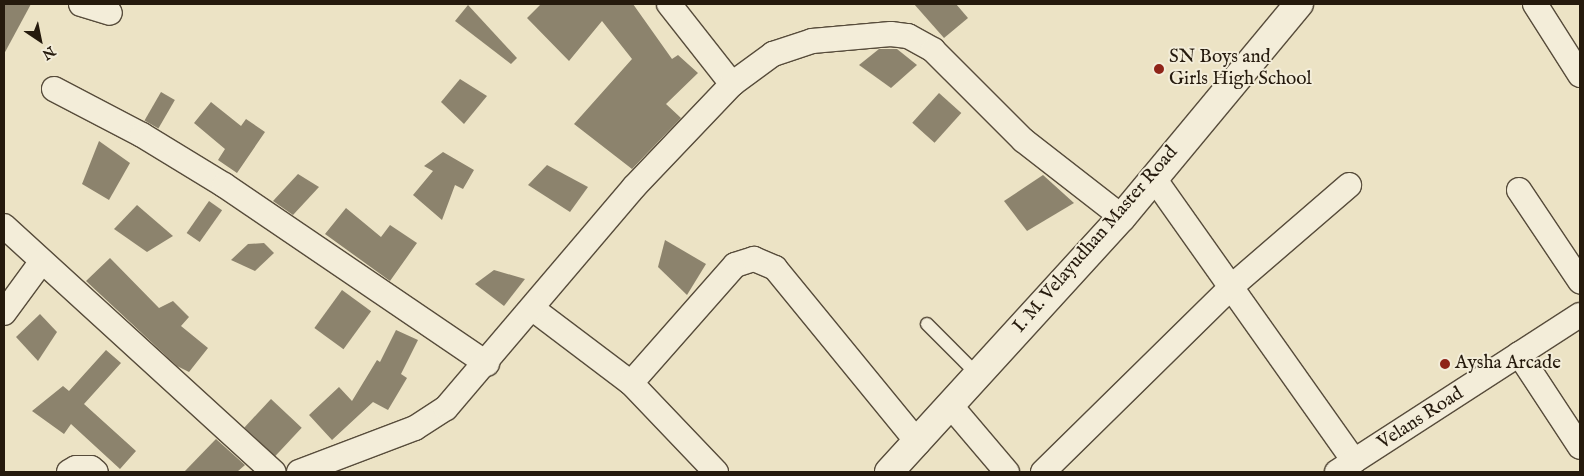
<!DOCTYPE html>
<html>
<head>
<meta charset="utf-8">
<style>
	body { margin:0 }
	#map { position:relative; width:1584px; height:476px; overflow:hidden; background:#ece3c5; font-family:"IM FELL English",serif }
	div>[style] { position:absolute }
	.building>* { inset:0; background:#8c836d; transform-origin:0 0 }
	.roads { filter:drop-shadow(1px 0 #574c3b) drop-shadow(-1px 0 #574c3b) drop-shadow(0 1px #574c3b) drop-shadow(0 -1px #574c3b) }
	.service>* { height:12px; margin:-6px; padding:0 6px; transform-origin:6px; border-radius:6px; background:#f3edd9 }
	.minor>* { height:24px; margin:-12px; padding:0 12px; transform-origin:12px; border-radius:12px; background:#f3edd9 }
	.tertiary>* { height:28px; margin:-14px; padding:0 14px; transform-origin:14px; border-radius:14px; background:#f3edd9 }
	.dots>* { width:14px; height:14px; translate:-50% -50%; box-sizing:border-box; border:2px solid #f3edd9; border-radius:50% }
	span { translate:-50% -50%; white-space:nowrap; text-align:center; line-height:1.15; -webkit-text-stroke:4px #f3edd9; paint-order:stroke }
	.poi-label { font-size:19px; color:#251a0d }
	.left { translate:0 -50%; text-align:left }
	.street-label { font-size:19px; color:#251a0d }
	.frame { position:absolute; inset:0; border:5px solid #251a0d; pointer-events:none }
	.north { position:absolute; left:15px; top:15px; width:50px; height:50px; -webkit-text-stroke:4px #f3edd9; paint-order:stroke; rotate:146deg; font-size:14px; font-weight:700; line-height:20px; text-align:center; color:#251a0d }
	.north::after { content:''; display:block; margin:auto; width:18px; height:22px; background:#251a0d; clip-path:polygon(50% 0,100% 100%,50% 72%,0 100%) }
</style>
</head>
<body>
<div id="map">
	<div class="building">
		<i style="clip-path:polygon(4px 4px,31px 4px,4px 54px)"></i>
		<i style="clip-path:polygon(541px 4px,633px 4px,672px 59px,678px 55px,698px 73px,666px 104px,681px 118px,632px 169px,574px 124px,632px 59px,602px 21px,569px 61px,527px 18px)"></i>
		<i style="clip-path:polygon(914px 4px,956px 4px,968px 18px,944px 38px)"></i>
		<i style="clip-path:polygon(468px 5px,517px 58px,511px 64px,455px 21px)"></i>
		<i style="clip-path:polygon(879px 49px,897px 49px,917px 65px,891px 88px,859px 65px)"></i>
		<i style="clip-path:polygon(460px 79px,487px 96px,464px 124px,441px 102px)"></i>
		<i style="left:161px;top:92px;width:16px;height:33px;rotate:30deg"></i>
		<i style="left:939px;top:93px;width:30px;height:40px;rotate:42deg"></i>
		<i style="clip-path:polygon(211px 102px,241px 126px,246px 119px,265px 132px,237px 173px,218px 160px,225px 149px,194px 123px)"></i>
		<i style="clip-path:polygon(99px 141px,130px 163px,109px 200px,82px 184px)"></i>
		<i style="clip-path:polygon(443px 152px,474px 170px,463px 189px,455px 185px,442px 220px,413px 195px,433px 171px,424px 166px)"></i>
		<i style="clip-path:polygon(547px 165px,588px 187px,570px 212px,528px 185px)"></i>
		<i style="clip-path:polygon(298px 174px,319px 187px,293px 215px,273px 201px)"></i>
		<i style="clip-path:polygon(1043px 175px,1074px 203px,1027px 231px,1004px 201px)"></i>
		<i style="left:209px;top:201px;width:16px;height:39px;rotate:35deg"></i>
		<i style="clip-path:polygon(137px 205px,173px 236px,147px 252px,114px 229px)"></i>
		<i style="clip-path:polygon(346px 208px,381px 237px,390px 225px,417px 243px,390px 281px,325px 234px)"></i>
		<i style="clip-path:polygon(665px 240px,706px 264px,687px 295px,658px 267px)"></i>
		<i style="clip-path:polygon(264px 243px,274px 253px,255px 271px,231px 260px,248px 244px)"></i>
		<i style="clip-path:polygon(110px 258px,159px 308px,173px 301px,189px 317px,181px 326px,208px 348px,189px 372px,177px 366px,86px 281px)"></i>
		<i style="clip-path:polygon(494px 270px,525px 279px,504px 306px,475px 284px)"></i>
		<i style="left:342px;top:290px;width:36px;height:47px;rotate:36deg"></i>
		<i style="clip-path:polygon(40px 314px,57px 332px,38px 361px,16px 337px)"></i>
		<i style="clip-path:polygon(396px 330px,418px 340px,401px 374px,407px 378px,388px 410px,373px 402px,332px 440px,309px 415px,339px 387px,352px 401px,377px 360px,380px 362px)"></i>
		<i style="clip-path:polygon(106px 350px,121px 363px,84px 404px,136px 451px,120px 469px,71px 424px,64px 434px,32px 411px,63px 386px,69px 391px)"></i>
		<i style="left:271px;top:399px;width:42px;height:39px;rotate:43deg"></i>
		<i style="clip-path:polygon(216px 439px,245px 465px,237px 472px,184px 472px)"></i>
	</div>
	<div class="roads">
		<div class="service">
			<i style="left:927px;top:324px;width:71px;rotate:45deg"></i>
		</div>
		<div class="minor">
			<i style="left:81px;top:4px;width:30px;rotate:17deg"></i>
			<i style="left:669px;top:4px;width:102px;rotate:51.8deg"></i>
			<i style="left:1535px;top:4px;width:84px;rotate:57.6deg"></i>
			<i style="left:54px;top:89px;width:99px;rotate:27.6deg"></i>
			<i style="left:142px;top:135px;width:96px;rotate:31.4deg"></i>
			<i style="left:224px;top:185px;width:318px;rotate:34.2deg"></i>
			<i style="left:1153px;top:177px;width:348px;rotate:54.7deg"></i>
			<i style="left:1519px;top:190px;width:110px;rotate:56.2deg"></i>
			<i style="left:4px;top:226px;width:365px;rotate:42.4deg"></i>
			<i style="left:533px;top:309px;width:123px;rotate:37.1deg"></i>
			<i style="left:631px;top:383px;width:123px;rotate:46.3deg"></i>
			<i style="left:4px;top:313px;width:64px;rotate:-53.8deg"></i>
			<i style="left:1519px;top:354px;width:111px;rotate:56.7deg"></i>
			<i style="left:631px;top:383px;width:157px;rotate:-48.6deg"></i>
			<i style="left:735px;top:265px;width:20px;rotate:-18deg"></i>
			<i style="left:754px;top:259px;width:23px;rotate:23deg"></i>
			<i style="left:775px;top:268px;width:226px;rotate:50.7deg"></i>
			<i style="left:950px;top:405px;width:88px;rotate:49.6deg"></i>
			<i style="left:69px;top:472px;width:8px;rotate:-30deg"></i>
			<i style="left:76px;top:468px;width:15px"></i>
			<i style="left:91px;top:468px;width:6px;rotate:39deg"></i>
			<i style="left:299px;top:472px;width:124px;rotate:-20.8deg"></i>
			<i style="left:415px;top:428px;width:37px;rotate:-33deg"></i>
			<i style="left:446px;top:408px;width:290px;rotate:-49.6deg"></i>
			<i style="left:634px;top:187px;width:142px;rotate:-46.4deg"></i>
			<i style="left:732px;top:84px;width:51px;rotate:-36.2deg"></i>
			<i style="left:773px;top:54px;width:41px;rotate:-18.4deg"></i>
			<i style="left:812px;top:41px;width:79px;rotate:-5.1deg"></i>
			<i style="left:891px;top:34px;width:17px;rotate:7deg"></i>
			<i style="left:908px;top:36px;width:29px;rotate:29deg"></i>
			<i style="left:933px;top:50px;width:127px;rotate:45deg"></i>
			<i style="left:1023px;top:140px;width:125px;rotate:37.9deg"></i>
			<i style="left:1043px;top:472px;width:264px;rotate:-44.5deg"></i>
			<i style="left:1231px;top:287px;width:156px;rotate:-40.8deg"></i>
			<i style="left:1337px;top:472px;width:289px;rotate:-32.9deg"></i>
		</div>
		<div class="tertiary">
			<i style="left:889px;top:472px;width:345px;rotate:-47.6deg"></i>
			<i style="left:1122px;top:217px;width:277px;rotate:-50.3deg"></i>
		</div>
	</div>
	<div class="dots">
		<i style="left:1159px;top:69px;background:#8f2418"></i>
		<i style="left:1445px;top:364px;background:#8f2418"></i>
	</div>
	<div class="poi-label">
		<span class="left" style="left:1169px;top:69px">SN Boys and<br>Girls High School</span>
		<span class="left" style="left:1455px;top:364px">Aysha Arcade</span>
	</div>
	<div class="street-label">
		<span style="left:1096px;top:240px;rotate:-49deg">I. M. Velayudhan Master Road</span>
		<span style="left:1421px;top:419px;rotate:-33deg">Velans Road</span>
	</div>
	<div class="frame"></div>
	<div class="north">N</div>
</div>
</body>
</html>
